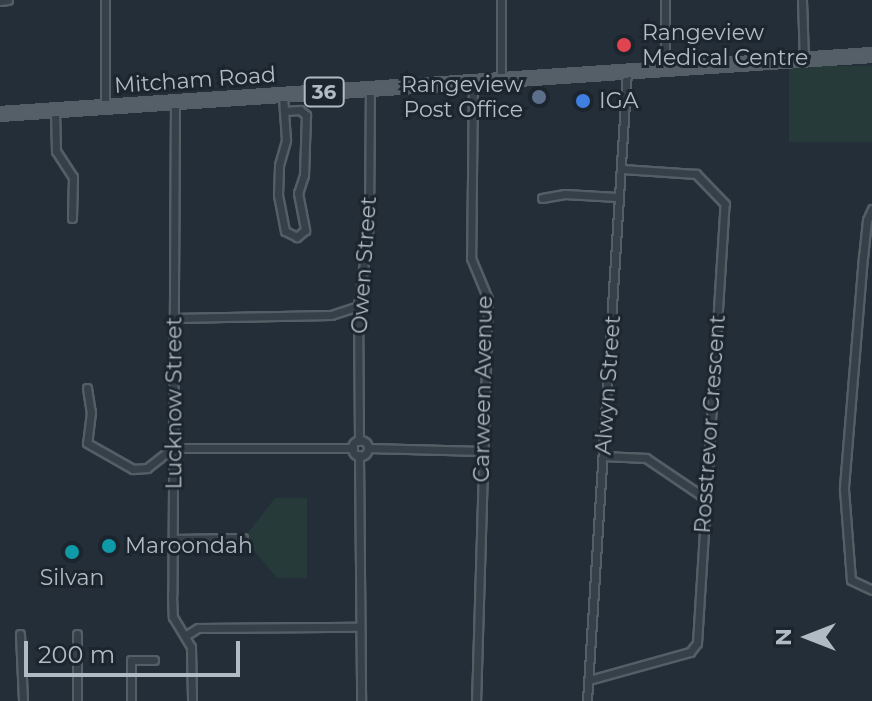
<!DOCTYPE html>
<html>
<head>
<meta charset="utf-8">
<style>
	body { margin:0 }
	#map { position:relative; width:872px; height:701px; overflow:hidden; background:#232e38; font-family:Montserrat,sans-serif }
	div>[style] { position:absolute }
	.green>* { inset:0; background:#263b39; transform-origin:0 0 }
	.roads { filter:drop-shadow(2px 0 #545e66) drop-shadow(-2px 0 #545e66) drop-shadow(0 2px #545e66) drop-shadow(0 -2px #545e66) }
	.minor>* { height:7px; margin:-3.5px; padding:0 3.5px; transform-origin:3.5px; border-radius:3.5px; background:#364048 }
	.minor>.ring { margin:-3.5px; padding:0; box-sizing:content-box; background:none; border:7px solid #364048; border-radius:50% }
	.primary>* { height:12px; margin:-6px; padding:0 6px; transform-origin:6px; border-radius:6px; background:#545f68 }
	.dots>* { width:22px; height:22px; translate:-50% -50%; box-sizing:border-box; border:4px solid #1c252d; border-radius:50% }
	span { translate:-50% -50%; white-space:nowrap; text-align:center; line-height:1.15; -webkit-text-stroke:6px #1c252d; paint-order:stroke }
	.shield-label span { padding:2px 6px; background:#1c252d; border:2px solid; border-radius:6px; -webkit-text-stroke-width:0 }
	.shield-label { font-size:20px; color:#b1bbc4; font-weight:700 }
	.poi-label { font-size:22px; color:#b1bbc4 }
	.left { translate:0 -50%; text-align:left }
	.right { translate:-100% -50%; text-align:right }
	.street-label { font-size:22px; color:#b1bbc4 }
	.north { position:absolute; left:768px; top:597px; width:80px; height:80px; -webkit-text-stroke:6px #1c252d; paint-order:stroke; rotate:270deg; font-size:22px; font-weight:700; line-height:32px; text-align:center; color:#b1bbc4 }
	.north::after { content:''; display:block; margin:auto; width:28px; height:36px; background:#b1bbc4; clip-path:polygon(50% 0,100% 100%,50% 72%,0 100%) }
	.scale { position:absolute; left:24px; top:641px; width:216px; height:36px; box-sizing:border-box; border:4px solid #b1bbc4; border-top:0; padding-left:10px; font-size:24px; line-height:28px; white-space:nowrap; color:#b1bbc4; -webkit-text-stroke:6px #1c252d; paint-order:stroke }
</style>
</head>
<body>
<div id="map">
	<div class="green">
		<i style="left:872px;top:66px;width:76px;height:83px;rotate:90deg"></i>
		<i style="clip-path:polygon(275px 498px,307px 498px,307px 578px,277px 578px,247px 542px,247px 534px)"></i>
	</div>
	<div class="roads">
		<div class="minor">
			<i style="left:105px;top:0;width:107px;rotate:90deg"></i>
			<i style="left:501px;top:0;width:79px;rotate:90deg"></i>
			<i style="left:665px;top:0;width:68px;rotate:90deg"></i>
			<i style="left:802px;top:0;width:60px;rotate:88.1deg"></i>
			<i style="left:0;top:1px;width:8px;rotate:-7deg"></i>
			<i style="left:473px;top:81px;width:177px;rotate:90.6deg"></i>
			<i style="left:471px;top:258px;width:44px;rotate:67.5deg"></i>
			<i style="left:488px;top:299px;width:402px;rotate:91.7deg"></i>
			<i style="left:283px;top:94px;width:17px;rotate:87deg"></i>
			<i style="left:284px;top:111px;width:16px;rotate:-4deg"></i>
			<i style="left:300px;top:110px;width:8px;rotate:40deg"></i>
			<i style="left:306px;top:115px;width:60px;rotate:91.9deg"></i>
			<i style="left:304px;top:175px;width:19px;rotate:108deg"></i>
			<i style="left:298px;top:193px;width:38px;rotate:79deg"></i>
			<i style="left:305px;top:230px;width:11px;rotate:139deg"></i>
			<i style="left:297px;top:237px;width:13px;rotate:-153deg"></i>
			<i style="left:285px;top:231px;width:37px;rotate:-101deg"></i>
			<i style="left:278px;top:195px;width:30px;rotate:-88deg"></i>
			<i style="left:279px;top:165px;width:26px;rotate:-74deg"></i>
			<i style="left:286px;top:140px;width:29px;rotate:-94deg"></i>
			<i style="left:175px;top:101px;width:493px;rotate:90.3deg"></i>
			<i style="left:172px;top:594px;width:23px;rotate:88deg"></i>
			<i style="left:173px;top:617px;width:35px;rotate:59deg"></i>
			<i style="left:191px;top:647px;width:54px;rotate:88.9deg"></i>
			<i style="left:55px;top:110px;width:41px;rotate:88.6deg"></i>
			<i style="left:56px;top:151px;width:31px;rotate:57deg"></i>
			<i style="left:73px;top:177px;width:41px;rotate:91.4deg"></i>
			<i style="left:542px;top:198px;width:23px;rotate:-10deg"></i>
			<i style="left:565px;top:194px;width:52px;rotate:3.3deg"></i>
			<i style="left:872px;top:209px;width:12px;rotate:114deg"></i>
			<i style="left:867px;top:220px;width:36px;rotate:96deg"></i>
			<i style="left:863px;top:256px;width:234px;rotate:94.7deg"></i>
			<i style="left:844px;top:489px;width:91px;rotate:85.6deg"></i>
			<i style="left:851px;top:580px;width:23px;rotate:25deg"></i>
			<i style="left:174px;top:318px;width:157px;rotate:-1.1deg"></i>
			<i style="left:331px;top:315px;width:28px;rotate:-18deg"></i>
			<i style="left:87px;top:388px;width:24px;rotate:81deg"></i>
			<i style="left:91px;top:412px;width:31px;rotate:97deg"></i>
			<i style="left:87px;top:443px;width:53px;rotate:29.5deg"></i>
			<i style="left:133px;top:469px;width:14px;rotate:-4deg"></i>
			<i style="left:147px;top:468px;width:33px;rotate:-38deg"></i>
			<i style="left:173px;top:448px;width:180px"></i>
			<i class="ring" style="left:352px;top:440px;width:9px;height:9px"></i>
			<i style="left:359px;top:441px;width:135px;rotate:-90.4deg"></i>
			<i style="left:358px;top:306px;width:81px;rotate:-82.2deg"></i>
			<i style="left:369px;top:226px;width:137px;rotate:-89.6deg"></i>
			<i style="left:368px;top:448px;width:115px;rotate:1.5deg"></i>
			<i style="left:359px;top:455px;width:246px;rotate:89.5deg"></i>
			<i style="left:603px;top:456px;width:43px;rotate:2.7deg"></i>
			<i style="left:646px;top:458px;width:71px;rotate:34.1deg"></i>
			<i style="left:173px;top:539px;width:70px;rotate:-0.8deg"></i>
			<i style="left:20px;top:634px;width:67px;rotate:87.4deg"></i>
			<i style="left:185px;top:636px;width:15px;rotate:-32deg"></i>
			<i style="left:198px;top:628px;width:162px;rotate:-0.4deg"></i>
			<i style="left:589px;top:680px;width:105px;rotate:-15.5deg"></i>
			<i style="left:690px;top:652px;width:11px;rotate:-52deg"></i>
			<i style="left:697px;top:643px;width:440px;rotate:-86.4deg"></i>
			<i style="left:725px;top:204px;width:42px;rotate:-134deg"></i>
			<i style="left:696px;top:174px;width:74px;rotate:-176.1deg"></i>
			<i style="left:77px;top:701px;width:67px;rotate:-90deg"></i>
			<i style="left:131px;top:701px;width:41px;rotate:-90deg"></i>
			<i style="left:131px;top:660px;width:23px"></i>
			<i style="left:587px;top:701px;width:632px;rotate:-86.37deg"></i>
		</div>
		<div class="primary">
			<i style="left:0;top:114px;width:874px;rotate:-3.87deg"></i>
		</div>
	</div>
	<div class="dots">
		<i style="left:624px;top:45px;background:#e0444e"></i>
		<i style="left:539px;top:97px;background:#5c6f8a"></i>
		<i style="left:583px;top:101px;background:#3f7fe0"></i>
		<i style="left:109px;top:546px;background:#0f9aa8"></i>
		<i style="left:72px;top:552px;background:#0f9aa8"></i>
	</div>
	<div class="shield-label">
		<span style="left:324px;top:92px">36</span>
	</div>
	<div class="poi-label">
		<span class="left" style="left:642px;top:45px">Rangeview<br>Medical Centre</span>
		<span class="right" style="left:523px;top:97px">Rangeview<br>Post Office</span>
		<span class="left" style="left:599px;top:101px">IGA</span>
		<span class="left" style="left:125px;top:546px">Maroondah</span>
		<span style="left:72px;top:578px">Silvan</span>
	</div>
	<div class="street-label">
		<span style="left:195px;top:80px;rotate:-4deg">Mitcham Road</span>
		<span style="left:364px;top:265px;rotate:-86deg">Owen Street</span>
		<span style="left:608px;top:385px;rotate:-86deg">Alwyn Street</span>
		<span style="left:483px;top:389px;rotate:-89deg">Carween Avenue</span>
		<span style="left:174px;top:403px;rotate:-90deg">Lucknow Street</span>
		<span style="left:710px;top:424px;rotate:-86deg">Rosstrevor Crescent</span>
	</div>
	<div class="north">N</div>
	<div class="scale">200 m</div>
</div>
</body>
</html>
